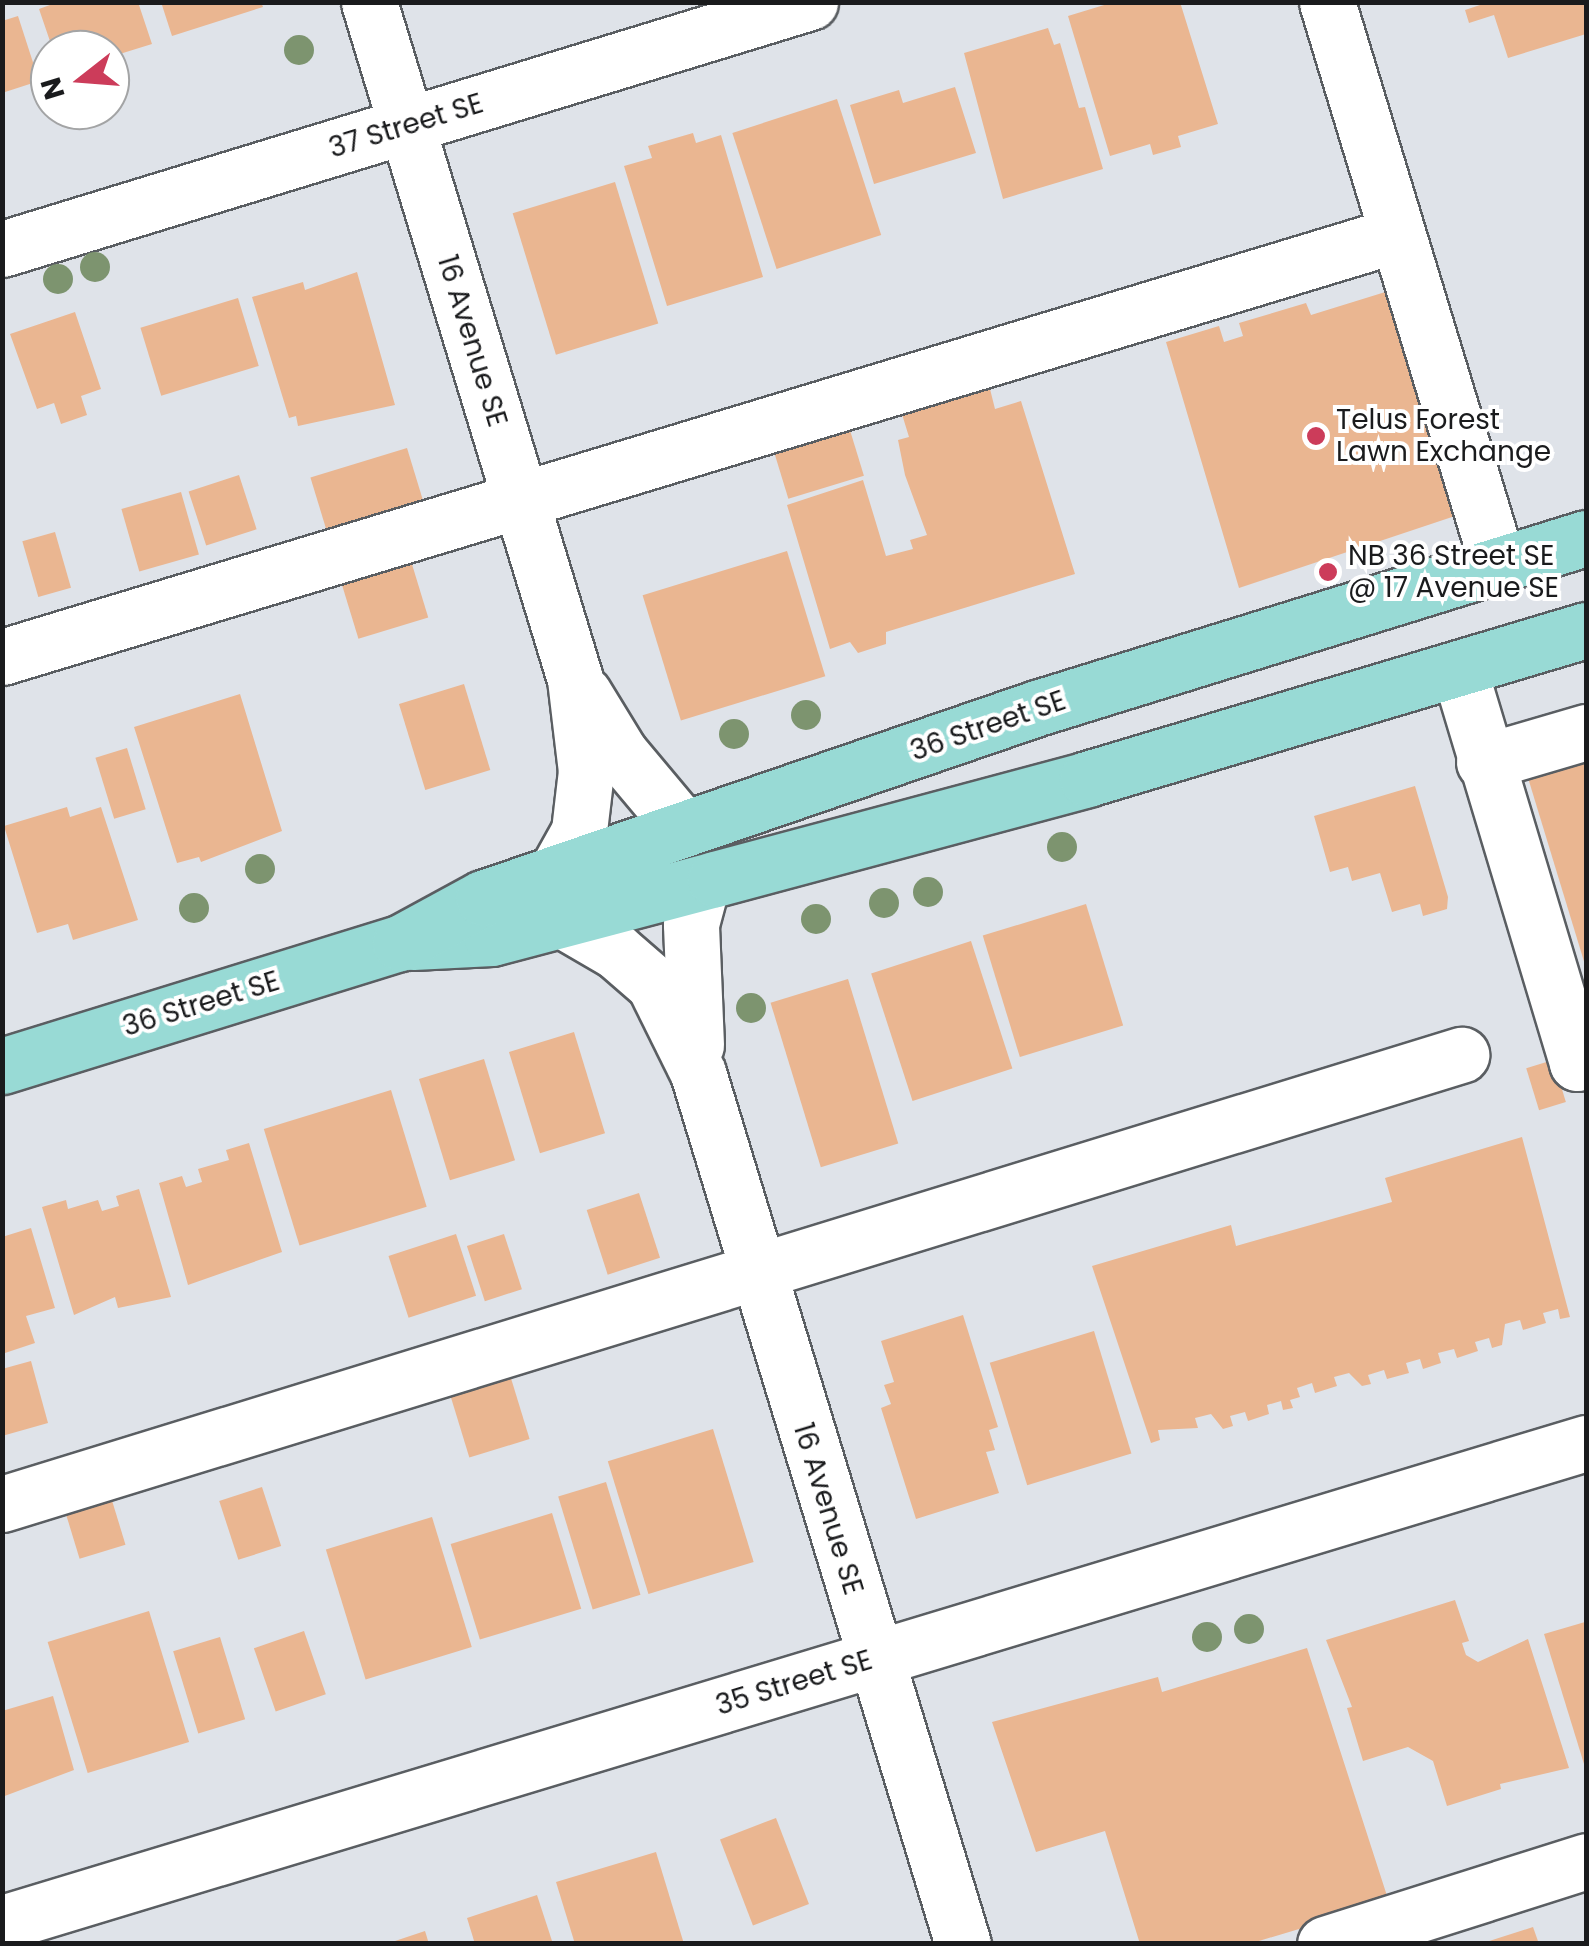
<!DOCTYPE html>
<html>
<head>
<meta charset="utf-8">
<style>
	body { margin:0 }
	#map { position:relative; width:1589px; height:1946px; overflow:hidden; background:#dfe3e9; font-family:Poppins,sans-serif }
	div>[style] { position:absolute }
	.building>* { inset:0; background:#eab691; transform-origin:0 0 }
	.roads { filter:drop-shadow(2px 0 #5a5e62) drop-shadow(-2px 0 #5a5e62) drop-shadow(0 2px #5a5e62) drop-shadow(0 -2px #5a5e62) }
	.minor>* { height:55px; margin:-27.5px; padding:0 27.5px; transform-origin:27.5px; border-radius:27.5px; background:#fff }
	.major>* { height:55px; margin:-27.5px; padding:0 27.5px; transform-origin:27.5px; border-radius:27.5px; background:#98dad5 }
	.trees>* { width:30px; height:30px; margin:-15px; border-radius:50%; background:#7d946f }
	.dots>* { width:28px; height:28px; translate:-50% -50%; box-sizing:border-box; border:5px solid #fff; border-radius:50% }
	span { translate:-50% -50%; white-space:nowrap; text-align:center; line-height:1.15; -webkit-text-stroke:8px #fff; paint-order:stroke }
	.street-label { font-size:28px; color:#1a1b1d }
	.poi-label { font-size:28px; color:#1a1b1d }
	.left { translate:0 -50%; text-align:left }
	.frame { position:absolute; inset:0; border:5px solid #1a1b1d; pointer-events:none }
	.north { position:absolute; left:30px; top:30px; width:100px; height:100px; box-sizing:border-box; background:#fff; border:2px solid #a3a4a5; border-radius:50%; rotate:253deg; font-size:28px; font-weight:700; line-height:40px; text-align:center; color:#1a1b1d }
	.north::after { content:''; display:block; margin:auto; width:35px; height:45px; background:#cc3c5a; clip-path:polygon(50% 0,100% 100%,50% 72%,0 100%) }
</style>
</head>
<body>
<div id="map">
	<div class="building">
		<i style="clip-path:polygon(58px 2px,138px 2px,152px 44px,110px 57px,110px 50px,53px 50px,39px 9px)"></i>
		<i style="clip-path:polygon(161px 2px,261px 2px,263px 7px,172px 36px)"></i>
		<i style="clip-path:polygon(1114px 2px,1180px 2px,1218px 124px,1178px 136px,1181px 147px,1153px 155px,1150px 144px,1110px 156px,1068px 16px)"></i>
		<i style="clip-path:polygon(1489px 2px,1586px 2px,1586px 34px,1508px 58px,1494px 15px,1469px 23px,1465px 10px)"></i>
		<i style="clip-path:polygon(18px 16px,39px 81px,2px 93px,2px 21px)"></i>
		<i style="clip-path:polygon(1048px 28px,1054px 45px,1060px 43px,1079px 108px,1085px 107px,1103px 169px,1003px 199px,964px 53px)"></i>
		<i style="clip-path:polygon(955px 87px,976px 153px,874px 184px,850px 105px,899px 90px,903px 103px)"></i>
		<i style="left:837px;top:99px;width:143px;height:110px;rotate:72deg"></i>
		<i style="clip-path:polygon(693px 133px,696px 143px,721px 135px,763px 277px,667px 306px,624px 166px,652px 158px,648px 146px)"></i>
		<i style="left:615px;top:182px;width:148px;height:107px;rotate:73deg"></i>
		<i style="clip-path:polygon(357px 272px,395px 405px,298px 426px,296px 416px,289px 418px,252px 297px,303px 282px,305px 290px)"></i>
		<i style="clip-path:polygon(1395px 289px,1464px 513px,1239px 588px,1166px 342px,1219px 326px,1224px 342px,1243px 336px,1239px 323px,1306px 303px,1311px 315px)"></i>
		<i style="left:238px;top:298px;width:71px;height:102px;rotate:73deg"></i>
		<i style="clip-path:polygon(75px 312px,101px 389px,81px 396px,87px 415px,61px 424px,54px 403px,37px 409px,10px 334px)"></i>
		<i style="clip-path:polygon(989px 385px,995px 409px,1021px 401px,1075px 574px,886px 632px,886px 644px,858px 653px,850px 642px,830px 649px,787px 505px,863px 480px,886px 556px,913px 549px,910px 540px,927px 535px,905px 475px,898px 440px,909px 437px,901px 411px)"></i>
		<i style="left:849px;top:427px;width:51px;height:79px;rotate:73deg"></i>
		<i style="left:407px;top:448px;width:54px;height:101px;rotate:73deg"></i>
		<i style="left:239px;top:475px;width:57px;height:53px;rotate:72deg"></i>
		<i style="left:181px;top:492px;width:65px;height:62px;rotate:74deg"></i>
		<i style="left:55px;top:532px;width:58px;height:34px;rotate:74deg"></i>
		<i style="left:787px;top:551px;width:131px;height:151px;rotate:73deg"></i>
		<i style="left:411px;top:561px;width:59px;height:73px;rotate:73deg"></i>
		<i style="left:464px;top:684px;width:90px;height:68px;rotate:73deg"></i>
		<i style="clip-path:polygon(240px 694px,282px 831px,201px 862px,199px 857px,177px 863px,134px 727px)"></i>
		<i style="left:127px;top:748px;width:64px;height:33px;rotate:73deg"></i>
		<i style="clip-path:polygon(1586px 750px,1586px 968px,1525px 768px)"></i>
		<i style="clip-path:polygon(1415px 786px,1448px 897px,1447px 909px,1423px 916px,1420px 904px,1392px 912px,1380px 873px,1352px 881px,1348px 867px,1330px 872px,1314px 816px)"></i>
		<i style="clip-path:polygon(67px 807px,70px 817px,101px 807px,138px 920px,73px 940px,68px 924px,37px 933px,4px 826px)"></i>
		<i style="left:1086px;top:904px;width:127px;height:108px;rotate:73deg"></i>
		<i style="left:971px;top:941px;width:134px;height:105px;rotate:72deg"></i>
		<i style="left:848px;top:979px;width:172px;height:81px;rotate:73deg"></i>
		<i style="left:574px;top:1032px;width:106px;height:68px;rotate:73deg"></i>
		<i style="left:484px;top:1059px;width:106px;height:68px;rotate:73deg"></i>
		<i style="left:1553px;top:1060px;width:44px;height:28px;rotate:73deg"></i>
		<i style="left:391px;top:1090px;width:122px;height:133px;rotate:73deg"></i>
		<i style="clip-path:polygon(1522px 1137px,1570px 1317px,1560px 1319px,1558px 1309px,1543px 1313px,1546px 1323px,1523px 1330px,1520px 1320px,1505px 1324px,1502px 1345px,1492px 1348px,1489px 1338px,1475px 1342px,1478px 1351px,1457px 1358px,1454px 1349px,1438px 1353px,1441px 1363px,1423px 1369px,1420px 1359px,1406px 1363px,1409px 1373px,1387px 1379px,1384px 1370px,1368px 1375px,1371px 1384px,1362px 1386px,1349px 1373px,1334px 1377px,1337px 1386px,1315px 1393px,1312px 1383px,1297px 1388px,1300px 1397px,1290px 1400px,1293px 1408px,1283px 1410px,1281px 1401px,1267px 1405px,1269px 1414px,1248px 1421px,1245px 1412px,1230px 1416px,1233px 1426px,1223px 1429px,1211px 1414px,1195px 1418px,1198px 1428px,1158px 1430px,1160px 1440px,1151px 1443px,1092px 1266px,1231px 1225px,1236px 1246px,1392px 1202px,1385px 1178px)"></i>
		<i style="clip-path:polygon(249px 1143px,282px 1252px,188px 1285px,159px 1183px,182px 1176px,186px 1187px,202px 1182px,198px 1169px,229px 1160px,226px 1150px)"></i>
		<i style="clip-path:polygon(139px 1189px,171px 1297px,118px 1308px,115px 1297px,74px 1315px,42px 1207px,66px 1200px,68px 1209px,98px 1200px,102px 1211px,119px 1206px,116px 1196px)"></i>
		<i style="left:639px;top:1193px;width:68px;height:55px;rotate:72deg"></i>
		<i style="clip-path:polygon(31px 1228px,55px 1308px,26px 1316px,35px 1343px,2px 1354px,2px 1237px)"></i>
		<i style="left:456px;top:1234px;width:65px;height:71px;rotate:72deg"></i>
		<i style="left:504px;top:1234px;width:58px;height:39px;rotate:72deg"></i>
		<i style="clip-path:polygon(963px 1315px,998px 1427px,989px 1430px,995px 1450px,986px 1452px,999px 1493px,916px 1519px,881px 1408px,891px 1404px,884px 1385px,894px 1382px,881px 1341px)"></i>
		<i style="left:1094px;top:1331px;width:128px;height:109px;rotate:73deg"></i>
		<i style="clip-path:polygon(31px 1361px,48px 1423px,2px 1436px,2px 1369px)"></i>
		<i style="left:510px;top:1375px;width:67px;height:63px;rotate:73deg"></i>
		<i style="left:713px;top:1429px;width:139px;height:110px;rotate:73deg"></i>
		<i style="left:606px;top:1482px;width:118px;height:50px;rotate:73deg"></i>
		<i style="left:262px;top:1487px;width:62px;height:45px;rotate:72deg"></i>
		<i style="left:110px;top:1494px;width:53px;height:48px;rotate:73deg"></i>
		<i style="left:552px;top:1513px;width:100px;height:106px;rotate:73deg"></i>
		<i style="left:432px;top:1517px;width:136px;height:111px;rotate:73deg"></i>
		<i style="clip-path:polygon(1455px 1600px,1469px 1641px,1462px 1643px,1466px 1655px,1478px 1662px,1528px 1639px,1569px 1768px,1500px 1784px,1501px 1789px,1447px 1806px,1433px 1761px,1408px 1747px,1363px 1761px,1347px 1708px,1352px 1707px,1326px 1640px)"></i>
		<i style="left:149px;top:1611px;width:137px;height:106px;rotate:73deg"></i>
		<i style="clip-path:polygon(1585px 1622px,1586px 1763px,1584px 1764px,1544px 1634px)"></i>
		<i style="left:304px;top:1631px;width:67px;height:53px;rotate:71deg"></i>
		<i style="left:220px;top:1637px;width:86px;height:49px;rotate:73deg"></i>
		<i style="clip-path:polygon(1307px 1648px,1389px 1902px,1249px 1944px,1140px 1944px,1105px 1831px,1036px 1852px,992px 1722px,1158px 1677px,1162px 1692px)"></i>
		<i style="clip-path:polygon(53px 1696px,74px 1770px,2px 1797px,2px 1711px)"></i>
		<i style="left:776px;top:1818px;width:92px;height:60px;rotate:69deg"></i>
		<i style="clip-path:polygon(656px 1852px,684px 1944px,575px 1944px,556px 1882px)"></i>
		<i style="clip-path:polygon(537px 1895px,553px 1944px,475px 1944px,467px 1918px)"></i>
		<i style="clip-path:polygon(1533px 1927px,1539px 1944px,1483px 1944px,1483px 1943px)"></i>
		<i style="clip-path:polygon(425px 1931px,429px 1944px,389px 1944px,389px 1943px)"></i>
	</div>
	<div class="roads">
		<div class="minor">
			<i style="left:369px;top:2px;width:708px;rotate:73.08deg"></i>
			<i style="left:575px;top:679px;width:93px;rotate:83.2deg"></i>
			<i style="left:586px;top:771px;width:60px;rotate:96.7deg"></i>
			<i style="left:579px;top:831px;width:51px;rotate:119.1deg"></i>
			<i style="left:1327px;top:2px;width:588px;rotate:73.1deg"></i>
			<i style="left:2px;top:249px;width:845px;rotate:-17deg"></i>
			<i style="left:2px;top:657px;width:1456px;rotate:-16.85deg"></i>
			<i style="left:1459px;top:669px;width:411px;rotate:73.3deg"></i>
			<i style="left:1577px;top:1063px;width:9px;rotate:-18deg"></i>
			<i style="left:584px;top:694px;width:69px;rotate:58.6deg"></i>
			<i style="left:620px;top:753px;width:98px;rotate:50deg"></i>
			<i style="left:1484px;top:762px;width:106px;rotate:-16.4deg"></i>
			<i style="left:559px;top:918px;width:66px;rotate:30.1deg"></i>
			<i style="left:616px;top:951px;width:50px;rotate:41deg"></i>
			<i style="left:654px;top:984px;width:99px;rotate:63.7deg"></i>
			<i style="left:698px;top:1073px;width:910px;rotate:73.08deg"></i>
			<i style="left:696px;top:1045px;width:121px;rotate:-92.4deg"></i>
			<i style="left:691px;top:924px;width:42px;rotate:-75deg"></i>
			<i style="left:2px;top:1504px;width:1527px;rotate:-17.11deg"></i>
			<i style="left:2px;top:1923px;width:1655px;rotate:-16.86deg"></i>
			<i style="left:1325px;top:1944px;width:274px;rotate:-17.6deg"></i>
		</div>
		<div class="major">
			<i style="left:413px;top:942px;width:79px;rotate:-2.9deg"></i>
			<i style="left:492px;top:938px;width:231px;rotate:-14.8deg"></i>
			<i style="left:715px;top:879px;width:385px;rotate:-15deg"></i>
			<i style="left:1087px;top:779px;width:521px;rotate:-16.63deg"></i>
			<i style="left:2px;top:1066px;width:417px;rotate:-17.2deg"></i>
			<i style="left:400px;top:943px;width:94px;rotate:-28.5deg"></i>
			<i style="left:483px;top:898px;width:586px;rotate:-18.93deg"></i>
			<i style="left:1037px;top:708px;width:575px;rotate:-17.21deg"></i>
		</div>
	</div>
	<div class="trees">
		<i style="left:299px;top:50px"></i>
		<i style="left:95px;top:267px"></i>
		<i style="left:58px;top:279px"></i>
		<i style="left:806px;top:715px"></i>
		<i style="left:734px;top:734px"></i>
		<i style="left:1062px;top:847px"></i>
		<i style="left:260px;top:869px"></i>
		<i style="left:928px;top:892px"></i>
		<i style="left:884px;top:903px"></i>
		<i style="left:194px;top:908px"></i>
		<i style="left:816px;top:919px"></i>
		<i style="left:751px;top:1008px"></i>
		<i style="left:1249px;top:1629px"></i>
		<i style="left:1207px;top:1637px"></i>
	</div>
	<div class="dots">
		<i style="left:1316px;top:436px;background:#cc3c5a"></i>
		<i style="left:1328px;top:572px;background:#cc3c5a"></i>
	</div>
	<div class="street-label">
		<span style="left:406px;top:126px;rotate:-17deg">37 Street SE</span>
		<span style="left:472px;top:341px;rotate:73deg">16 Avenue SE</span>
		<span style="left:988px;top:726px;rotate:-19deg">36 Street SE</span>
		<span style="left:201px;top:1004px;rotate:-17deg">36 Street SE</span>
		<span style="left:828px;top:1509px;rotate:73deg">16 Avenue SE</span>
		<span style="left:794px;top:1683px;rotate:-17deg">35 Street SE</span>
	</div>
	<div class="poi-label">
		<span class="left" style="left:1336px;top:436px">Telus Forest<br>Lawn Exchange</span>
		<span class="left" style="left:1348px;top:572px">NB 36 Street SE<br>@ 17 Avenue SE</span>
	</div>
	<div class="frame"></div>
	<div class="north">N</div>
</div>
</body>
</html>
